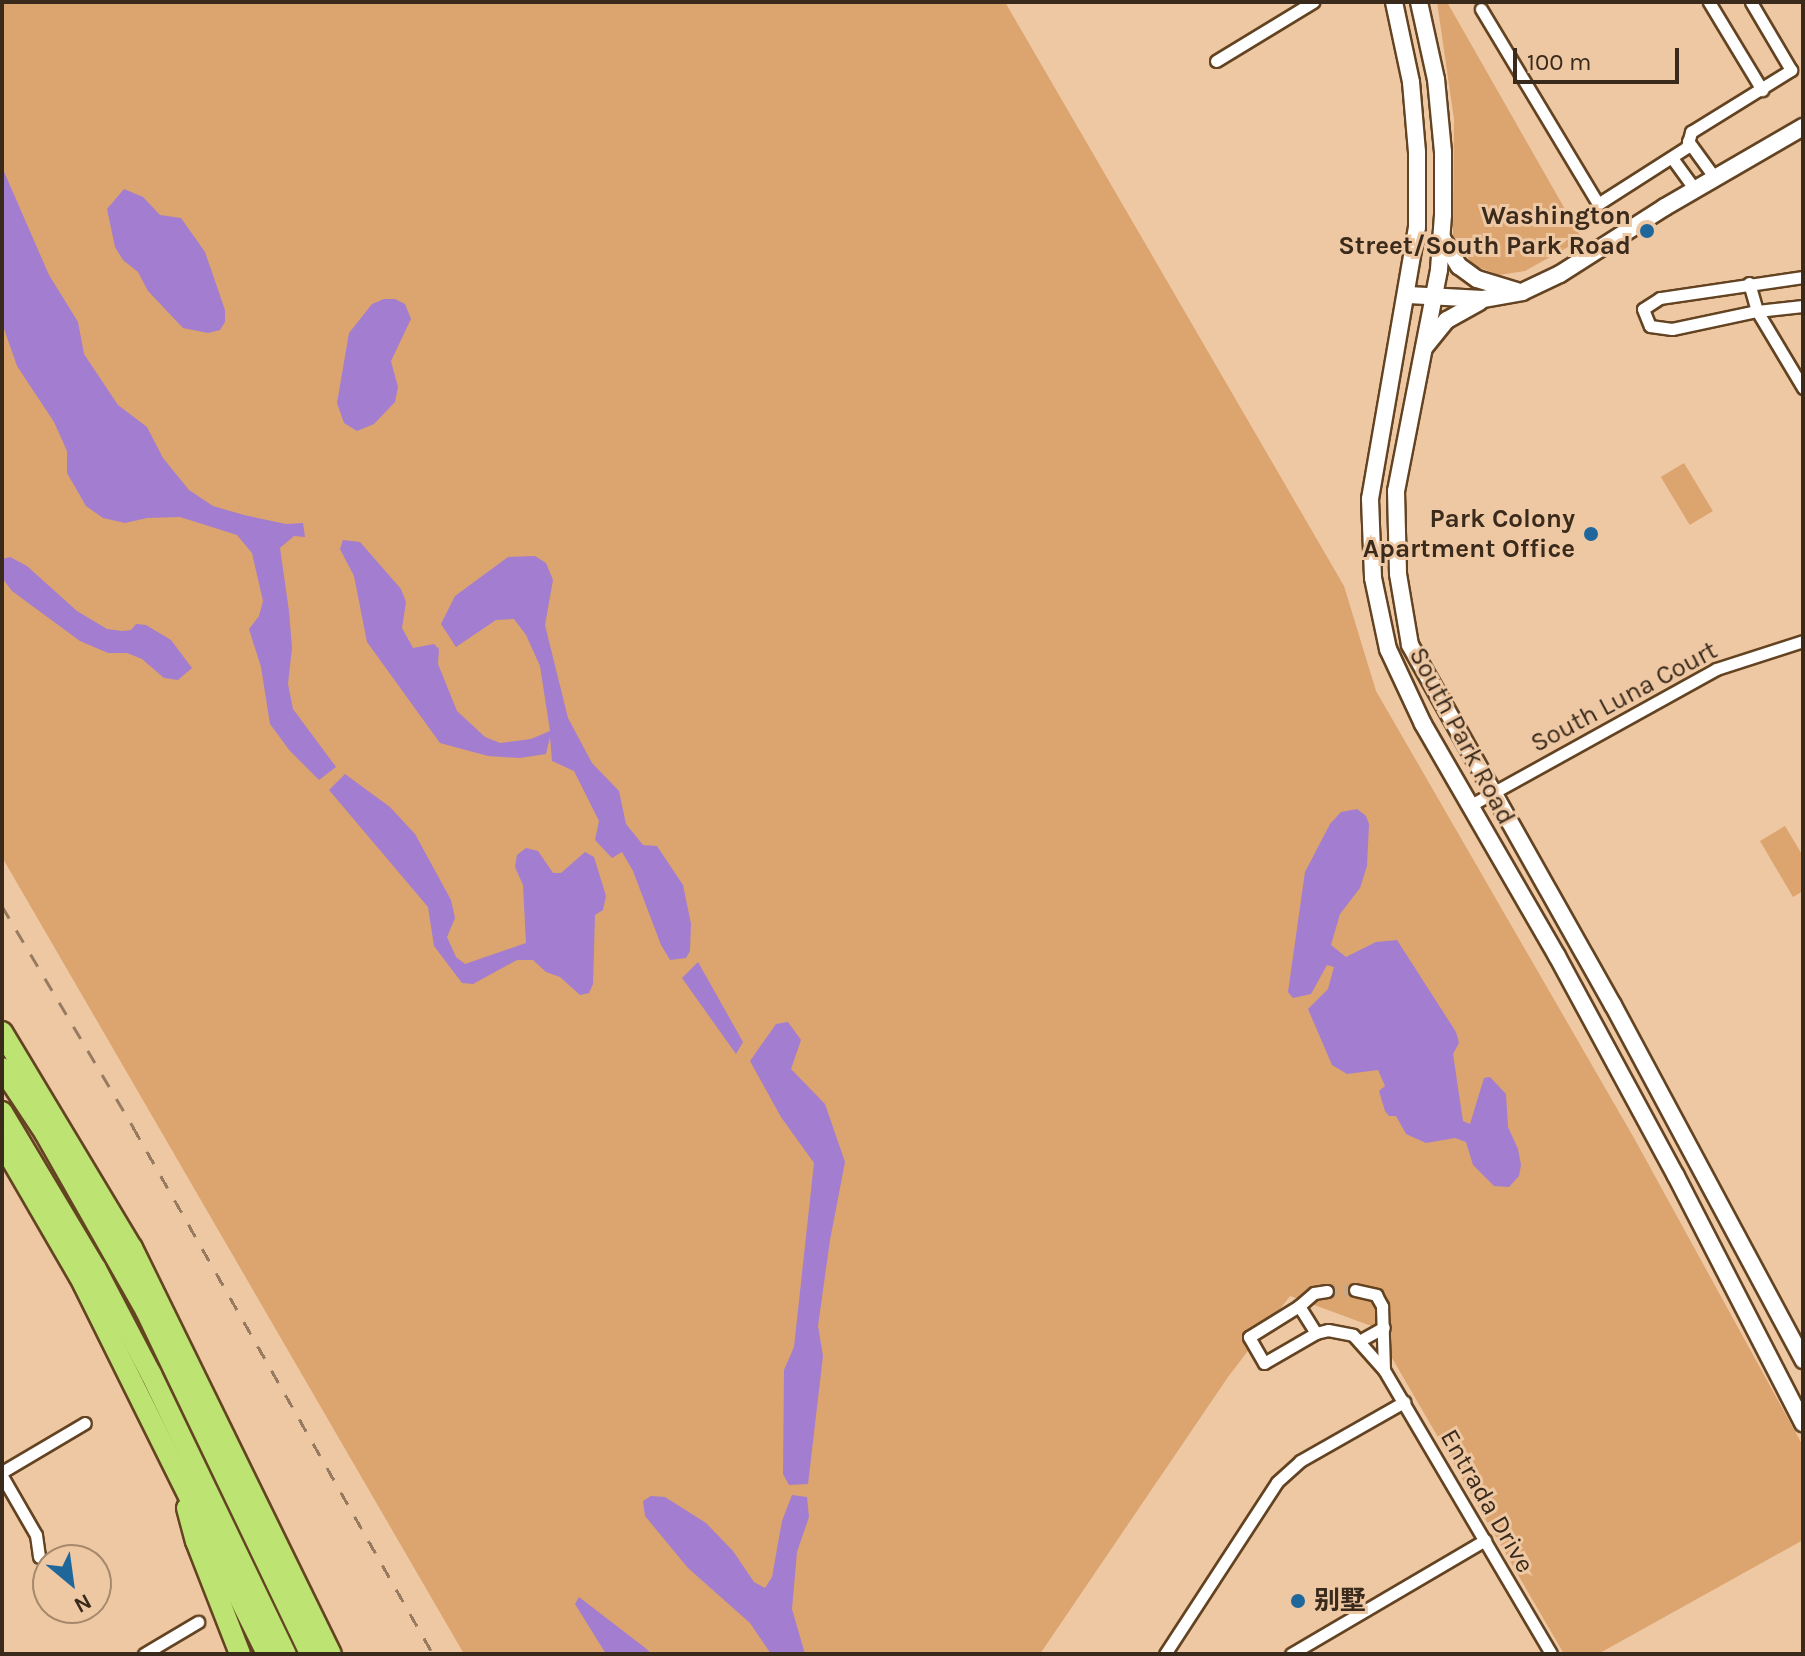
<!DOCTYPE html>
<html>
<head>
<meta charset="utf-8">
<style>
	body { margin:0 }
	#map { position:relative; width:1805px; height:1656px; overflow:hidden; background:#eec7a3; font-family:Karla,"Noto Sans SC",sans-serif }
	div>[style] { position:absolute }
	.green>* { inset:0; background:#dca46e; transform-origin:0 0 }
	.water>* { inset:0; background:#a37dcf }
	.street-tunnel>* { height:11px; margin-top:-5.5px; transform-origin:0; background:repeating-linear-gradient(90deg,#caa888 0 11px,transparent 0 16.5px) }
	.roads { filter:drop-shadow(2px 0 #634321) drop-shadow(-2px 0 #634321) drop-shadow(0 2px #634321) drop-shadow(0 -2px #634321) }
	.street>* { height:11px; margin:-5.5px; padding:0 5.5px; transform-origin:5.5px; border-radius:5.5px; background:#fff }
	.secondary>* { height:16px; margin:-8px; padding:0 8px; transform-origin:8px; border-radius:8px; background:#fff }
	.highway>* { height:20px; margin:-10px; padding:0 10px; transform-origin:10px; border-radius:10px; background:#bde473 }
	.rail>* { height:3px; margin-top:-1.5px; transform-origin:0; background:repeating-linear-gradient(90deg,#967b61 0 14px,transparent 0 28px) }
	.dots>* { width:22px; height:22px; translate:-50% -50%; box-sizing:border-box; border:4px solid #eec7a3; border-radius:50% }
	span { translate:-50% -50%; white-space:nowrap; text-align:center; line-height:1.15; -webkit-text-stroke:6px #eec7a3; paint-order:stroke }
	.poi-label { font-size:26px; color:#392a1c; font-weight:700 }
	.right { translate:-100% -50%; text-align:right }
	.left { translate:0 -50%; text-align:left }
	.street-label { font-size:26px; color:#392a1c }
	.frame { position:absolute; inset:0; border:4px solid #392a1c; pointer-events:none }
	.north { position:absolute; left:32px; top:1544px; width:80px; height:80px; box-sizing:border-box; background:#eec7a3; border:2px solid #a6886d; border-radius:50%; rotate:151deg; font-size:22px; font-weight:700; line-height:32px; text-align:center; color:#392a1c }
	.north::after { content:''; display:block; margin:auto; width:28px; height:36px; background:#1f679b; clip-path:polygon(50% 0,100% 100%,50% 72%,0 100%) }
	.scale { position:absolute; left:1513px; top:48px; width:166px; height:36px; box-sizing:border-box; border:4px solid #392a1c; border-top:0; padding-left:10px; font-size:24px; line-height:28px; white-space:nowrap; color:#392a1c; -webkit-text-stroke:6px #eec7a3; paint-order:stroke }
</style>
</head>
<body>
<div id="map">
	<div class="green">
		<i style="clip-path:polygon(2px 2px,1005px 2px,1344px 586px,1376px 691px,1634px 1138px,1803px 1446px,1803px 1540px,1598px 1654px,1564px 1654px,1374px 1327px,1290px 1296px,1228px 1377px,1040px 1654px,464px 1654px,2px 857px)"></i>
		<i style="clip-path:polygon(1437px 2px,1447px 2px,1582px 239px,1525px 271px,1499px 275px,1473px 265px,1453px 236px,1454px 119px)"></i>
		<i style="left:1684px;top:463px;width:56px;height:27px;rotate:59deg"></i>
		<i style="clip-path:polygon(1785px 826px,1803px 856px,1803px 891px,1793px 897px,1760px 841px)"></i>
	</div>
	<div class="water">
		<i style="clip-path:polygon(2px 167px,49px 275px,78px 322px,84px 354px,118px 405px,147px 427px,163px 458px,189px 490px,213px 506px,244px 515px,286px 524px,303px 523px,305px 537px,294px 536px,280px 548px,289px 611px,292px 648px,288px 684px,293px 709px,336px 767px,319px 780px,290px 751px,270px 724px,261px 667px,249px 629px,259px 616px,263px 601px,252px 553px,237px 535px,180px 517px,147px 518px,125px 523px,103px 518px,86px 506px,67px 473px,67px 451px,54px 422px,17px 366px,2px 323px)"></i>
		<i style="clip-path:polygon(124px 189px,143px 197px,160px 215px,181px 218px,205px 252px,225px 310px,225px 322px,220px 330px,208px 333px,183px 328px,148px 291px,138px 272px,123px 260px,115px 247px,107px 209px)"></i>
		<i style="clip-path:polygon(384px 299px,395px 299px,405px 304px,411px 319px,391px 361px,398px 387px,395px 402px,374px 424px,357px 431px,344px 423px,337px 403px,349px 333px,372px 304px)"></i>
		<i style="clip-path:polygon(343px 540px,360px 542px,401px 589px,406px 602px,402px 628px,413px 648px,434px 644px,439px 649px,438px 664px,457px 711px,485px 737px,500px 743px,531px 739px,550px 731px,540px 666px,526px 635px,514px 619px,496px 620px,456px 647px,441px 624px,455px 596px,508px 557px,535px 556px,546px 563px,553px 580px,545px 625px,568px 718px,592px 763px,619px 791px,626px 824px,643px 845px,657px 846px,683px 885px,691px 924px,690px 951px,686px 958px,670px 960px,661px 945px,633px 871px,622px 852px,612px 858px,595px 840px,599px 821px,574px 771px,552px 761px,550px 737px,546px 754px,520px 758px,488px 756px,440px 743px,367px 642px,354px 576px,340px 549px)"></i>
		<i style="clip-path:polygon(10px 557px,27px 566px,77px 611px,107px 629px,122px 631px,131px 630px,136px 624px,146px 625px,171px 640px,192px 668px,178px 680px,164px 678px,142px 659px,127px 653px,108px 653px,80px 641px,12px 591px,2px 578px,2px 559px)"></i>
		<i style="clip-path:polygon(345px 774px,390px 807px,415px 834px,451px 900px,455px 918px,447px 937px,456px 957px,465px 964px,526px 943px,523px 885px,515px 867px,517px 855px,526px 848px,538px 851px,553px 873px,561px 873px,585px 852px,594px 857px,606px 896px,603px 910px,595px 915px,593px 984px,589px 993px,580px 995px,560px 977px,546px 972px,533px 960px,517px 960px,473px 984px,462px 983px,434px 946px,428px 907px,329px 790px)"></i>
		<i style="clip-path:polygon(1357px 809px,1366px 816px,1369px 824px,1367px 866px,1360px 888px,1340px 914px,1331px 945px,1346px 957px,1376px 942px,1397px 940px,1456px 1032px,1459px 1043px,1453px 1054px,1463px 1121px,1470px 1124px,1484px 1078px,1490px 1077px,1506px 1094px,1508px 1127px,1518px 1149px,1521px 1165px,1519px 1176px,1509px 1187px,1494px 1186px,1473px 1165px,1466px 1142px,1455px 1138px,1426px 1143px,1406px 1134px,1396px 1116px,1389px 1116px,1385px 1111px,1379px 1091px,1385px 1086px,1378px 1070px,1347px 1074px,1332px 1065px,1308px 1009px,1328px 989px,1334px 967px,1327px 965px,1311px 994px,1293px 998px,1288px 992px,1305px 872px,1330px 824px,1341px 812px)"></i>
		<i style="clip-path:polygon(698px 962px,743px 1042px,736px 1054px,682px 978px)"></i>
		<i style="clip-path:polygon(788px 1022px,801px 1040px,791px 1069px,825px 1104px,845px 1162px,830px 1240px,818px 1326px,823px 1356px,808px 1484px,789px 1485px,783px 1474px,784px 1370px,794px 1347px,814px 1163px,781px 1117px,750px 1061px,776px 1024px)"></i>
		<i style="clip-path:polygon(792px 1495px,807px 1497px,809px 1517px,797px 1552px,792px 1609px,805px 1654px,771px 1654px,750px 1623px,688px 1568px,645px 1516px,643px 1501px,651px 1496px,665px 1497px,706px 1523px,733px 1551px,754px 1582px,765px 1588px,772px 1577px,782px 1521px)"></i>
		<i style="clip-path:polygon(579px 1597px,644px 1647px,652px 1654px,606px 1654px,575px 1604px)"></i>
	</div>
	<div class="street-tunnel">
		<i style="left:1327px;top:1291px;width:28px;rotate:-2deg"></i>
	</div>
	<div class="roads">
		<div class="street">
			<i style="left:1709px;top:2px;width:103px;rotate:58.9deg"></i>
			<i style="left:1481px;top:9px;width:227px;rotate:59deg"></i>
			<i style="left:1598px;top:204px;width:106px;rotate:-32.6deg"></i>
			<i style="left:1687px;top:147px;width:16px;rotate:-75deg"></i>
			<i style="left:1691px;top:132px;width:118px;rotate:-31.8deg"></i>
			<i style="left:1791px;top:70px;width:79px;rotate:-120.5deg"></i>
			<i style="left:1216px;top:61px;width:114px;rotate:-31.3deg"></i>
			<i style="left:1688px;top:141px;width:46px;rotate:53.9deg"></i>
			<i style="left:1672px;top:158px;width:39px;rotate:54deg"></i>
			<i style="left:1803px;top:277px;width:145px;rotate:171.6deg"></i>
			<i style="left:1660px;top:298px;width:20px;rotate:147deg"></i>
			<i style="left:1643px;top:309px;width:18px;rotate:68deg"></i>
			<i style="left:1650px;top:326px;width:22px;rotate:8deg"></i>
			<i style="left:1672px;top:329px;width:87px;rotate:-12deg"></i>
			<i style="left:1757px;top:311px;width:46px;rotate:-6.2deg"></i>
			<i style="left:1749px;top:283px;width:29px;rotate:74deg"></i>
			<i style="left:1757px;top:311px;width:90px;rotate:59.1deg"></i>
			<i style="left:1471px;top:805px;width:280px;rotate:-29deg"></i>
			<i style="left:1716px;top:669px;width:91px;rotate:-17.8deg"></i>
			<i style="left:1355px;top:1290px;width:22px;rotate:13deg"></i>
			<i style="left:1376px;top:1295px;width:13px;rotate:61deg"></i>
			<i style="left:1382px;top:1306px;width:63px;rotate:88.2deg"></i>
			<i style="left:1299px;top:1306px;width:32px;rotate:58deg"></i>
			<i style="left:1316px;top:1333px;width:60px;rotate:150deg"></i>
			<i style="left:1264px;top:1363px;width:30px;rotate:-120deg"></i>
			<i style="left:1249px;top:1337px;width:59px;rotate:-31.8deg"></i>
			<i style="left:1299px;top:1306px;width:20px;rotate:-41deg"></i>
			<i style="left:1314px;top:1293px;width:13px;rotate:-9deg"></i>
			<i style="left:1316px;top:1333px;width:12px;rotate:-14deg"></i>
			<i style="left:1328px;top:1330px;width:25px;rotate:11deg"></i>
			<i style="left:1353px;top:1335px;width:47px;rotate:48.5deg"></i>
			<i style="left:1384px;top:1370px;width:329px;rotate:59.5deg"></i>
			<i style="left:1361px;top:1340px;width:26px;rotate:-29deg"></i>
			<i style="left:2px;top:1472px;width:96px;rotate:-30.6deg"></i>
			<i style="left:2px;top:1476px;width:68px;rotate:60deg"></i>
			<i style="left:36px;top:1535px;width:22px;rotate:82deg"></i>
			<i style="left:144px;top:1654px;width:63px;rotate:-30.7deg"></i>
			<i style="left:1165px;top:1654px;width:205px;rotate:-56.9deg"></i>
			<i style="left:1277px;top:1482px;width:31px;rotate:-42deg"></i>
			<i style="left:1300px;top:1461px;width:120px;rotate:-29.6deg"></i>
			<i style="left:1291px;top:1654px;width:225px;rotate:-30.4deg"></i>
		</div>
		<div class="secondary">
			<i style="left:1394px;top:2px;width:82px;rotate:78deg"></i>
			<i style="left:1411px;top:82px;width:70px;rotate:85.1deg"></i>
			<i style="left:1417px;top:152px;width:75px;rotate:90deg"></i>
			<i style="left:1417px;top:227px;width:276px;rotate:99.8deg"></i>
			<i style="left:1370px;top:499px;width:79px;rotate:87.8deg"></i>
			<i style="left:1373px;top:578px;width:73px;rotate:78.1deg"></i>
			<i style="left:1388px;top:649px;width:83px;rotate:65deg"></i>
			<i style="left:1423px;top:724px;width:268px;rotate:60deg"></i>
			<i style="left:1557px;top:956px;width:250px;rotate:61.6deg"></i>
			<i style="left:1676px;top:1176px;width:278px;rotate:62.8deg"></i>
			<i style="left:1419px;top:2px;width:79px;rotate:77.6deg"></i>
			<i style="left:1436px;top:79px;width:73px;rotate:84.5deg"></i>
			<i style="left:1443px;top:152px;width:63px;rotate:90deg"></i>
			<i style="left:1443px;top:215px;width:55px;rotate:94.2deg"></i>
			<i style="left:1439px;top:270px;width:225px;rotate:101deg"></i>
			<i style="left:1396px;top:491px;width:83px;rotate:88.6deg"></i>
			<i style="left:1398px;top:574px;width:72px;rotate:80.4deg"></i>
			<i style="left:1410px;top:645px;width:413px;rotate:60.6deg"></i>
			<i style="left:1613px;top:1005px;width:403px;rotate:61.8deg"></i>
			<i style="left:1442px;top:238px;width:33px;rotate:59deg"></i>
			<i style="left:1459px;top:266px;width:22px;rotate:36deg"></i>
			<i style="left:1477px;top:279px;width:42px;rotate:16.7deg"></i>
			<i style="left:1408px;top:295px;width:75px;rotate:3.1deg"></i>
			<i style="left:1483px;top:299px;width:40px;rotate:-10deg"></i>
			<i style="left:1522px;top:292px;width:42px;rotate:-25.3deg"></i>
			<i style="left:1560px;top:274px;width:125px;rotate:-32.5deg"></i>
			<i style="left:1665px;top:207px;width:160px;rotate:-30.1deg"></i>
			<i style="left:1424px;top:348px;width:36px;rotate:-51deg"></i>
			<i style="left:1447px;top:320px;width:37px;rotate:-29deg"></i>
		</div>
		<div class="highway">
			<i style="left:2px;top:1032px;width:252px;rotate:59deg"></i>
			<i style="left:132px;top:1248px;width:452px;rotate:63.9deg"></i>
			<i style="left:2px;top:1068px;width:78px;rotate:56.5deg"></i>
			<i style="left:45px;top:1133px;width:205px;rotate:60.4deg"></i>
			<i style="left:146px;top:1311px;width:380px;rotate:64.4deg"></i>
			<i style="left:2px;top:1112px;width:183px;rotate:59.1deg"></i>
			<i style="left:96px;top:1269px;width:119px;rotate:62.4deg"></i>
			<i style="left:151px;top:1374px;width:311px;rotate:64.3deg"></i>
			<i style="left:2px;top:1143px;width:162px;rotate:59.9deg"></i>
			<i style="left:83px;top:1283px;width:414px;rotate:63.6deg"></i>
			<i style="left:187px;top:1508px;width:34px;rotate:75deg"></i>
			<i style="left:196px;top:1541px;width:121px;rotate:68.7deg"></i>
		</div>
	</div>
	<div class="rail">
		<i style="left:2px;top:906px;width:257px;rotate:59.3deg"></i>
		<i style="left:133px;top:1127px;width:606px;rotate:60.35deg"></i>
	</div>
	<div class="dots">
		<i style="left:1647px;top:231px;background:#1f679b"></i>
		<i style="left:1591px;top:534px;background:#1f679b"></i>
		<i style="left:1298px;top:1601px;background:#1f679b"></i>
	</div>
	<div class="poi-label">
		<span class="right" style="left:1631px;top:231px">Washington<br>Street/South Park Road</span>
		<span class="right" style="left:1575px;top:534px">Park Colony<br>Apartment Office</span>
		<span class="left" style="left:1314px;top:1601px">别墅</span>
	</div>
	<div class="street-label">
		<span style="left:1624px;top:697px;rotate:-28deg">South Luna Court</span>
		<span style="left:1462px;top:736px;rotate:62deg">South Park Road</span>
		<span style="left:1487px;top:1501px;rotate:60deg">Entrada Drive</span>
	</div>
	<div class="frame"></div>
	<div class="north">N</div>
	<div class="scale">100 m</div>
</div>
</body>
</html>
